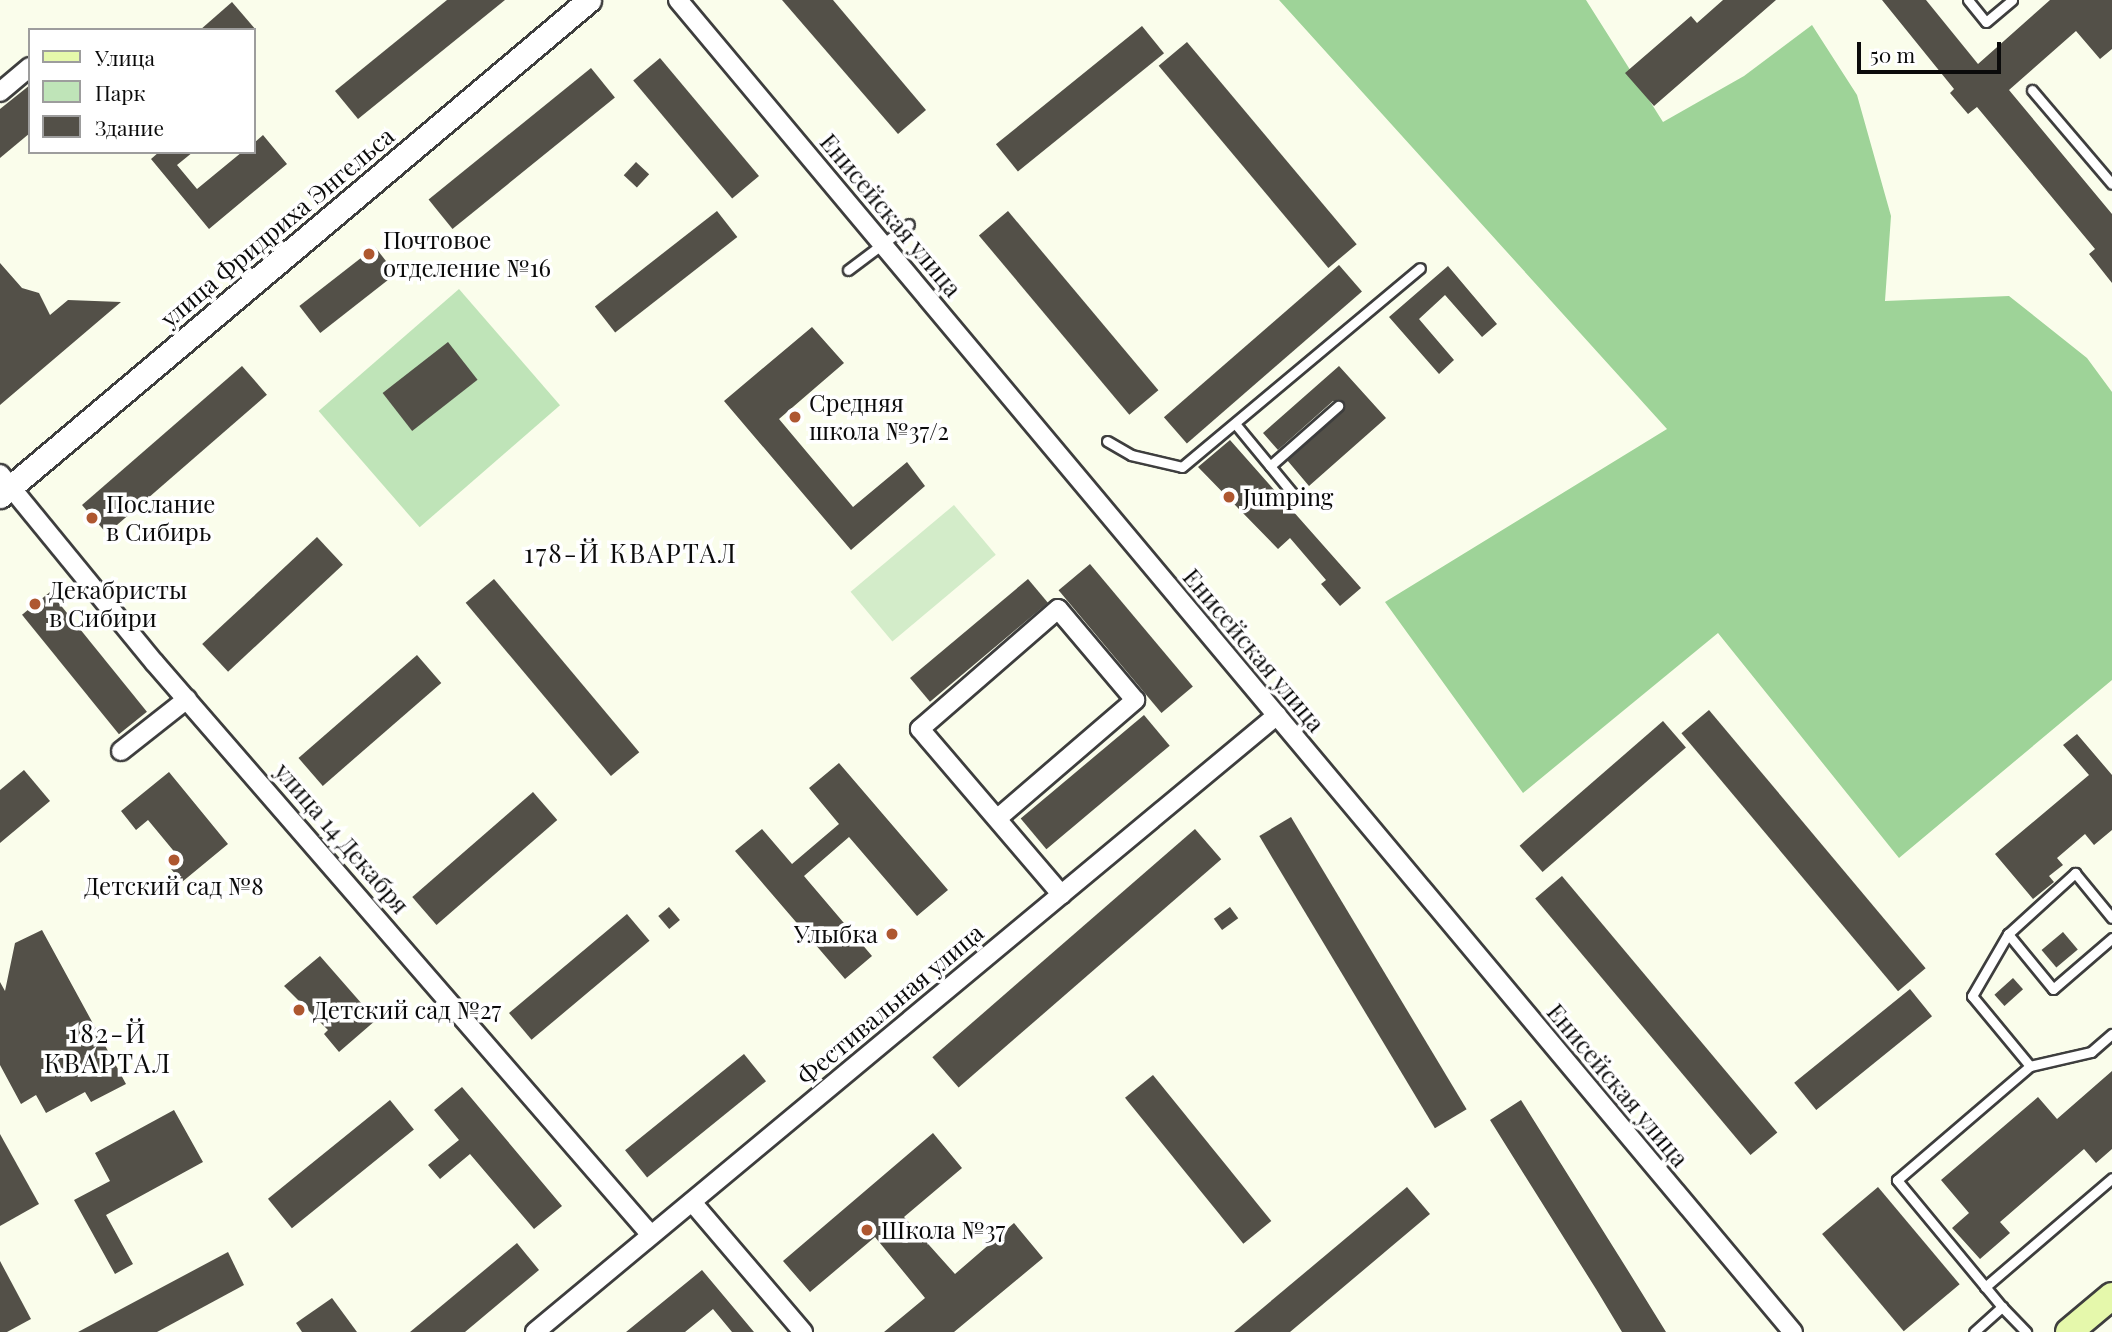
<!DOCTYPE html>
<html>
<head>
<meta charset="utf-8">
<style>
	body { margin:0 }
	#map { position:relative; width:2112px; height:1332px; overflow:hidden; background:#fafdeb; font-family:"Playfair Display",serif }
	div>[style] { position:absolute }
	.green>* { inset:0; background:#bfe4b8; transform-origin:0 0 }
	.forest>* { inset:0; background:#9ed398 }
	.pitch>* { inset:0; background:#d3ecc9; transform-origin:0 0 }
	.building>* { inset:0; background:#535048; transform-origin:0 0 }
	.roads { filter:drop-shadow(2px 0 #3e3e3e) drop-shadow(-2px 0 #3e3e3e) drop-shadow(0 2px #3e3e3e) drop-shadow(0 -2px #3e3e3e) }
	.service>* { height:9px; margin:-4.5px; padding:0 4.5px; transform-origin:4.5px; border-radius:4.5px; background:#fff }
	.minor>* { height:18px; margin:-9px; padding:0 9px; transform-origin:9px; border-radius:9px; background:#fff }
	.tertiary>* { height:23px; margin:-11.5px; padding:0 11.5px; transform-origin:11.5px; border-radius:11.5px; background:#fff }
	.secondary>* { height:26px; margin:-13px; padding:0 13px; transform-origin:13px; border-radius:13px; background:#e5f8ab }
	.dots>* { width:19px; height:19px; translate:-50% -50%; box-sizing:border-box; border:4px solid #fff; border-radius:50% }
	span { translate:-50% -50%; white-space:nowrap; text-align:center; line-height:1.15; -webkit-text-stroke:7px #fff; paint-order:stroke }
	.street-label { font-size:24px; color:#0b0b0b }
	.poi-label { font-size:24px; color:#0b0b0b }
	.left { translate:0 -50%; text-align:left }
	.right { translate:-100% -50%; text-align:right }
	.neighbourhood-label { font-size:26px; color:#0b0b0b; letter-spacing:2px }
	.legend { position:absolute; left:28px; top:28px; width:228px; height:126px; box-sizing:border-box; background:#fff; border:2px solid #9d9d9d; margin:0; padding:9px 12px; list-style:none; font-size:21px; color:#0b0b0b }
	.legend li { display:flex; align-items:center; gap:14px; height:35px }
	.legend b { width:35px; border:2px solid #9d9d9d }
	.scale { position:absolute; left:1857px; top:42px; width:144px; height:32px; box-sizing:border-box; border:4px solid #0b0b0b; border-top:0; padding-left:9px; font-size:21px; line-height:24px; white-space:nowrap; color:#0b0b0b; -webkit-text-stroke:5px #fff; paint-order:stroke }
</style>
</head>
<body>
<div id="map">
	<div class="green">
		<i style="left:459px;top:289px;width:154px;height:186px;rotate:49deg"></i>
	</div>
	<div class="forest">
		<i style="clip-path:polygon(1279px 0,1586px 0,1663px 122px,1744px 76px,1812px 25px,1857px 95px,1891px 216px,1885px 301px,2009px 296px,2087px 358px,2112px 392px,2112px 680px,1899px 858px,1718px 633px,1523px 793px,1385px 602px,1667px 429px)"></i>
	</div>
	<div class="pitch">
		<i style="left:954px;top:505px;width:65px;height:135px;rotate:50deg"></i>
	</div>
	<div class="building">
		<i style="clip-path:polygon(447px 0,505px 0,358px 119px,335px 91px)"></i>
		<i style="clip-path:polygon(782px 0,833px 0,926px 110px,898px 134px)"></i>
		<i style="clip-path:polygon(1723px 0,1776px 0,1654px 106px,1625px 73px,1691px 16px,1697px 23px)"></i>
		<i style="clip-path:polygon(1882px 0,1926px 0,1978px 64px,2050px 0,2112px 0,2112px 49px,2100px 59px,2076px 31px,2009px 90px,2112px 214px,2112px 283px,2089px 254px,2095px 249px,1977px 107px,1968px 114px,1950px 93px,1954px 89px)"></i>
		<i style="clip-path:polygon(232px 2px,256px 30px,200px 30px)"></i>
		<i style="left:1142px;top:26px;width:35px;height:188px;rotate:51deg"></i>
		<i style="left:1187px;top:42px;width:264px;height:37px;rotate:50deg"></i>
		<i style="left:660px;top:58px;width:154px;height:35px;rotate:50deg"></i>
		<i style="left:591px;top:68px;width:38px;height:209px;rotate:51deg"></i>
		<i style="clip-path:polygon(30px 85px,30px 133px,0 158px,0 109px)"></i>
		<i style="clip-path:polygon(263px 135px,287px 164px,209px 229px,151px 159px,159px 152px,193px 152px,177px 165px,197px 189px,242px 152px,254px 152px,254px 143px)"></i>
		<i style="left:636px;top:162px;width:18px;height:18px;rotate:43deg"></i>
		<i style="left:717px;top:211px;width:33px;height:155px;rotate:52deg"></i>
		<i style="left:1008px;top:211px;width:234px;height:38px;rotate:50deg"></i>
		<i style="left:375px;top:247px;width:34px;height:96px;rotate:52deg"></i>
		<i style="clip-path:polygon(0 263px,22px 288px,39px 293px,50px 315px,68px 300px,121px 302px,0 405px)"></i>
		<i style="left:1339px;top:265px;width:35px;height:232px;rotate:49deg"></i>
		<i style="clip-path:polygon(1448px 266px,1497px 324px,1482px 337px,1445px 295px,1419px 319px,1454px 360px,1439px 374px,1389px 317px)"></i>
		<i style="clip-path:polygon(812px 327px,844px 363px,779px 419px,853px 507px,907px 462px,925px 486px,851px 550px,724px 401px)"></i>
		<i style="left:448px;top:342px;width:48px;height:83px;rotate:52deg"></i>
		<i style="left:242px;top:366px;width:38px;height:212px;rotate:49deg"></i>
		<i style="clip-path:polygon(1339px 366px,1386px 418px,1309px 486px,1287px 460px,1343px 411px,1343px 401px,1333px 401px,1278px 450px,1263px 433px)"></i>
		<i style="clip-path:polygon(1230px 440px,1361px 588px,1340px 606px,1321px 584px,1326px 580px,1290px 538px,1278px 549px,1198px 467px)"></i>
		<i style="left:317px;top:537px;width:38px;height:157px;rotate:47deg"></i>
		<i style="left:1090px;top:564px;width:160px;height:41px;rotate:50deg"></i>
		<i style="left:494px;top:579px;width:226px;height:37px;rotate:50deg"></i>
		<i style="left:1028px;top:579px;width:31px;height:154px;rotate:50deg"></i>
		<i style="left:50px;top:592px;width:154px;height:36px;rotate:51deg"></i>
		<i style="left:417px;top:655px;width:37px;height:157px;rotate:49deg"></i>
		<i style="left:1709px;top:710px;width:337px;height:36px;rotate:50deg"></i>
		<i style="left:1144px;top:715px;width:40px;height:161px;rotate:50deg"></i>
		<i style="left:1663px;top:721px;width:35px;height:190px;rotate:49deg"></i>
		<i style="clip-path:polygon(2077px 734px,2112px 775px,2112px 830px,2094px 845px,2085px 834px,2057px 858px,2063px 865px,2049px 876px,2054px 882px,2033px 899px,1995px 854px,2089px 775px,2063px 745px)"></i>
		<i style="clip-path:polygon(839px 763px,948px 890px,917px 916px,849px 837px,804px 876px,872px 956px,845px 979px,735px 851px,762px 829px,792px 864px,839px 824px,809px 788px)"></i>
		<i style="clip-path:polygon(24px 770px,50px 801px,0 843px,0 790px)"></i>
		<i style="clip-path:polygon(169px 772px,228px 844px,182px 882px,166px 863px,177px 855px,148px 820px,136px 830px,121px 811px)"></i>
		<i style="left:533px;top:792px;width:37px;height:160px;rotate:49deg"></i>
		<i style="left:1291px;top:817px;width:341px;height:37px;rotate:59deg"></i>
		<i style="left:1195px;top:829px;width:40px;height:348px;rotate:49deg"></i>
		<i style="left:1562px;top:876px;width:335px;height:35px;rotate:50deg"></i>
		<i style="left:669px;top:907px;width:17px;height:14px;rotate:50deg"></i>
		<i style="left:1230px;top:907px;width:14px;height:20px;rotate:54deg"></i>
		<i style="left:627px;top:914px;width:35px;height:154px;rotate:50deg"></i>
		<i style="clip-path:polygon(42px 930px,126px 1084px,91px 1102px,85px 1092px,46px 1113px,36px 1095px,21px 1104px,0 1065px,0 982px,5px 991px,15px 943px)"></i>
		<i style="left:2063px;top:932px;width:23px;height:28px;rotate:50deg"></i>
		<i style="clip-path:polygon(320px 956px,376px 1020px,339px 1052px,324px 1034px,328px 1030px,284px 986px)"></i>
		<i style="left:2013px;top:978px;width:15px;height:25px;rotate:48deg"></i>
		<i style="left:1910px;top:989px;width:35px;height:149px;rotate:51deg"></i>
		<i style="left:744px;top:1054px;width:35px;height:153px;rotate:51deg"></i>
		<i style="clip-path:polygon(2112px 1071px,2112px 1149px,2096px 1163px,2084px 1149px,2000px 1222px,2010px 1233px,1980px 1259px,1952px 1228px,1969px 1213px,1941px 1180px,2038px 1097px,2057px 1119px)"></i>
		<i style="left:1153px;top:1075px;width:188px;height:36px;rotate:51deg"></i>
		<i style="clip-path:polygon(462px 1087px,562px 1206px,534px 1229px,470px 1154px,440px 1179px,428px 1165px,459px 1140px,434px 1110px)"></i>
		<i style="left:390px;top:1100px;width:38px;height:157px;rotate:51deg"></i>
		<i style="clip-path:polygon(1521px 1100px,1627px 1269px,1666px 1332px,1622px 1332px,1596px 1289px,1490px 1120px)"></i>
		<i style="clip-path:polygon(174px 1110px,203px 1162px,106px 1215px,133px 1264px,115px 1274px,74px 1200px,110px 1181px,95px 1153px)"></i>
		<i style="clip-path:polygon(933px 1133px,962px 1168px,904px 1217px,955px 1274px,1014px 1223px,1043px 1258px,954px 1332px,884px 1332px,925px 1298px,875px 1237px,810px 1292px,783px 1261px)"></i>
		<i style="clip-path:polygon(0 1134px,39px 1204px,0 1226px)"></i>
		<i style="clip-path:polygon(1407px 1187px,1430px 1214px,1290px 1332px,1234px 1332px)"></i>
		<i style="left:1878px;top:1187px;width:127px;height:73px;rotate:50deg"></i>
		<i style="clip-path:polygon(517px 1243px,539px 1270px,465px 1332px,410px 1332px)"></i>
		<i style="clip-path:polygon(228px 1252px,244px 1285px,157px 1332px,78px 1332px)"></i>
		<i style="clip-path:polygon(0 1261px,31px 1319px,7px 1332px,0 1332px)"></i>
		<i style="clip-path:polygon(702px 1270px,754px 1332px,732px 1332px,713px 1309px,685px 1332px,626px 1332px)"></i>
		<i style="clip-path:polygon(332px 1298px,357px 1332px,302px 1332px,296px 1323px)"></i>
	</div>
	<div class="roads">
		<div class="service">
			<i style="left:1968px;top:0;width:28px;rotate:51deg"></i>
			<i style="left:1986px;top:22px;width:34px;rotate:-40deg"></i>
			<i style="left:2032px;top:90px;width:123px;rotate:49.6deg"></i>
			<i style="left:848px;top:270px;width:76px;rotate:-37deg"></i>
			<i style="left:1237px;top:426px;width:88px;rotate:50.5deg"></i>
			<i style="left:1107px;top:441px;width:28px;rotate:30deg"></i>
			<i style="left:1131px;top:455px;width:52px;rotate:13.2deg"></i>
			<i style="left:1182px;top:467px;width:310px;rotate:-39.9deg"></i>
			<i style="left:1270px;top:466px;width:91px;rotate:-41.4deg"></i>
			<i style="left:2008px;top:934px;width:71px;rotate:50.7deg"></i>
			<i style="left:2053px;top:989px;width:78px;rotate:-40.8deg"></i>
			<i style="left:2030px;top:1066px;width:91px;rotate:-129.6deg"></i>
			<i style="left:1972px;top:996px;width:72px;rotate:-59.9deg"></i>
			<i style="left:2008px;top:934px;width:91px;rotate:-42.3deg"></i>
			<i style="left:2075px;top:873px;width:58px;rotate:50.6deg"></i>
			<i style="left:1985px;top:1287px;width:167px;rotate:-40.6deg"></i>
			<i style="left:2002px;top:1307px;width:165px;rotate:-129.6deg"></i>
			<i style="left:1897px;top:1180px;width:175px;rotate:-40.6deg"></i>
			<i style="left:2030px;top:1066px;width:63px;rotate:-12.9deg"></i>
			<i style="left:2091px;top:1052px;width:28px;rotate:-41deg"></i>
			<i style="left:1974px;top:1332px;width:38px;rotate:-42deg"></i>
			<i style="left:2002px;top:1307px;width:35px;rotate:46deg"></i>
		</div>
		<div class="minor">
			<i style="left:678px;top:0;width:1737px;rotate:50.07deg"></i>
			<i style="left:0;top:92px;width:39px;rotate:-40deg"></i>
			<i style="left:0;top:474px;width:243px;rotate:50.7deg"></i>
			<i style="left:154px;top:662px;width:757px;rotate:49.07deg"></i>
			<i style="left:121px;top:751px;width:84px;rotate:-38.2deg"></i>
			<i style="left:998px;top:818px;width:181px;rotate:-40.7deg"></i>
			<i style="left:1135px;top:700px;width:119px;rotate:-130.2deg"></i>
			<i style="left:1058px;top:609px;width:183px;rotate:139deg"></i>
			<i style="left:920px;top:729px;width:218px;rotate:49.5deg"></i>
			<i style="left:692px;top:1202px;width:171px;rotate:49.5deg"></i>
			<i style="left:535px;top:1332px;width:965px;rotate:-39.74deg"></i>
		</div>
		<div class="tertiary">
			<i style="left:0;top:496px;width:770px;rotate:-40.1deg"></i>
		</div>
		<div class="secondary">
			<i style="left:2069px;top:1332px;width:56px;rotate:-39.9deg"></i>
		</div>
	</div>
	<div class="dots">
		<i style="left:369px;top:254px;background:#ae5730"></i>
		<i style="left:795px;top:417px;background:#ae5730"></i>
		<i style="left:1229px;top:497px;background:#ae5730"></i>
		<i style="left:92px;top:518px;background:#ae5730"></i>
		<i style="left:35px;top:604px;background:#ae5730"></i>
		<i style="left:174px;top:860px;background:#ae5730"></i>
		<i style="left:892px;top:934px;background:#ae5730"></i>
		<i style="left:299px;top:1010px;background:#ae5730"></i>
		<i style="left:867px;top:1230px;background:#ae5730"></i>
	</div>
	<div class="street-label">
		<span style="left:891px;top:215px;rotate:50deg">Енисейская улица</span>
		<span style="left:277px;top:227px;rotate:-40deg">улица Фридриха Энгельса</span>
		<span style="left:1254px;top:650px;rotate:50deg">Енисейская улица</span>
		<span style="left:342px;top:838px;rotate:49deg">улица 14 Декабря</span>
		<span style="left:890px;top:1004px;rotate:-40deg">Фестивальная улица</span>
		<span style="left:1618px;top:1085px;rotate:50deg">Енисейская улица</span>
	</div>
	<div class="poi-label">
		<span class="left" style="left:383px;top:254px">Почтовое<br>отделение №16</span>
		<span class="left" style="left:809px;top:417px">Средняя<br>школа №37/2</span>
		<span class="left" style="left:1243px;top:497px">Jumping</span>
		<span class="left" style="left:106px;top:518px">Послание<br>в Сибирь</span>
		<span class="left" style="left:49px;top:604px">Декабристы<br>в Сибири</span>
		<span style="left:174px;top:886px">Детский сад №8</span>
		<span class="right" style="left:878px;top:934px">Улыбка</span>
		<span class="left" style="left:313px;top:1010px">Детский сад №27</span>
		<span class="left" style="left:881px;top:1230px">Школа №37</span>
	</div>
	<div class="neighbourhood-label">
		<span style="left:631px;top:553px">178-Й КВАРТАЛ</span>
		<span style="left:108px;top:1048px">182-Й<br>КВАРТАЛ</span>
	</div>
	<ul class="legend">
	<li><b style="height:9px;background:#e5f8ab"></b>Улица</li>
	<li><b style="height:19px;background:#bfe4b8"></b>Парк</li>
	<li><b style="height:19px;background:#535048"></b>Здание</li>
	</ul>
	<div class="scale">50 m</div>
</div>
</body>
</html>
